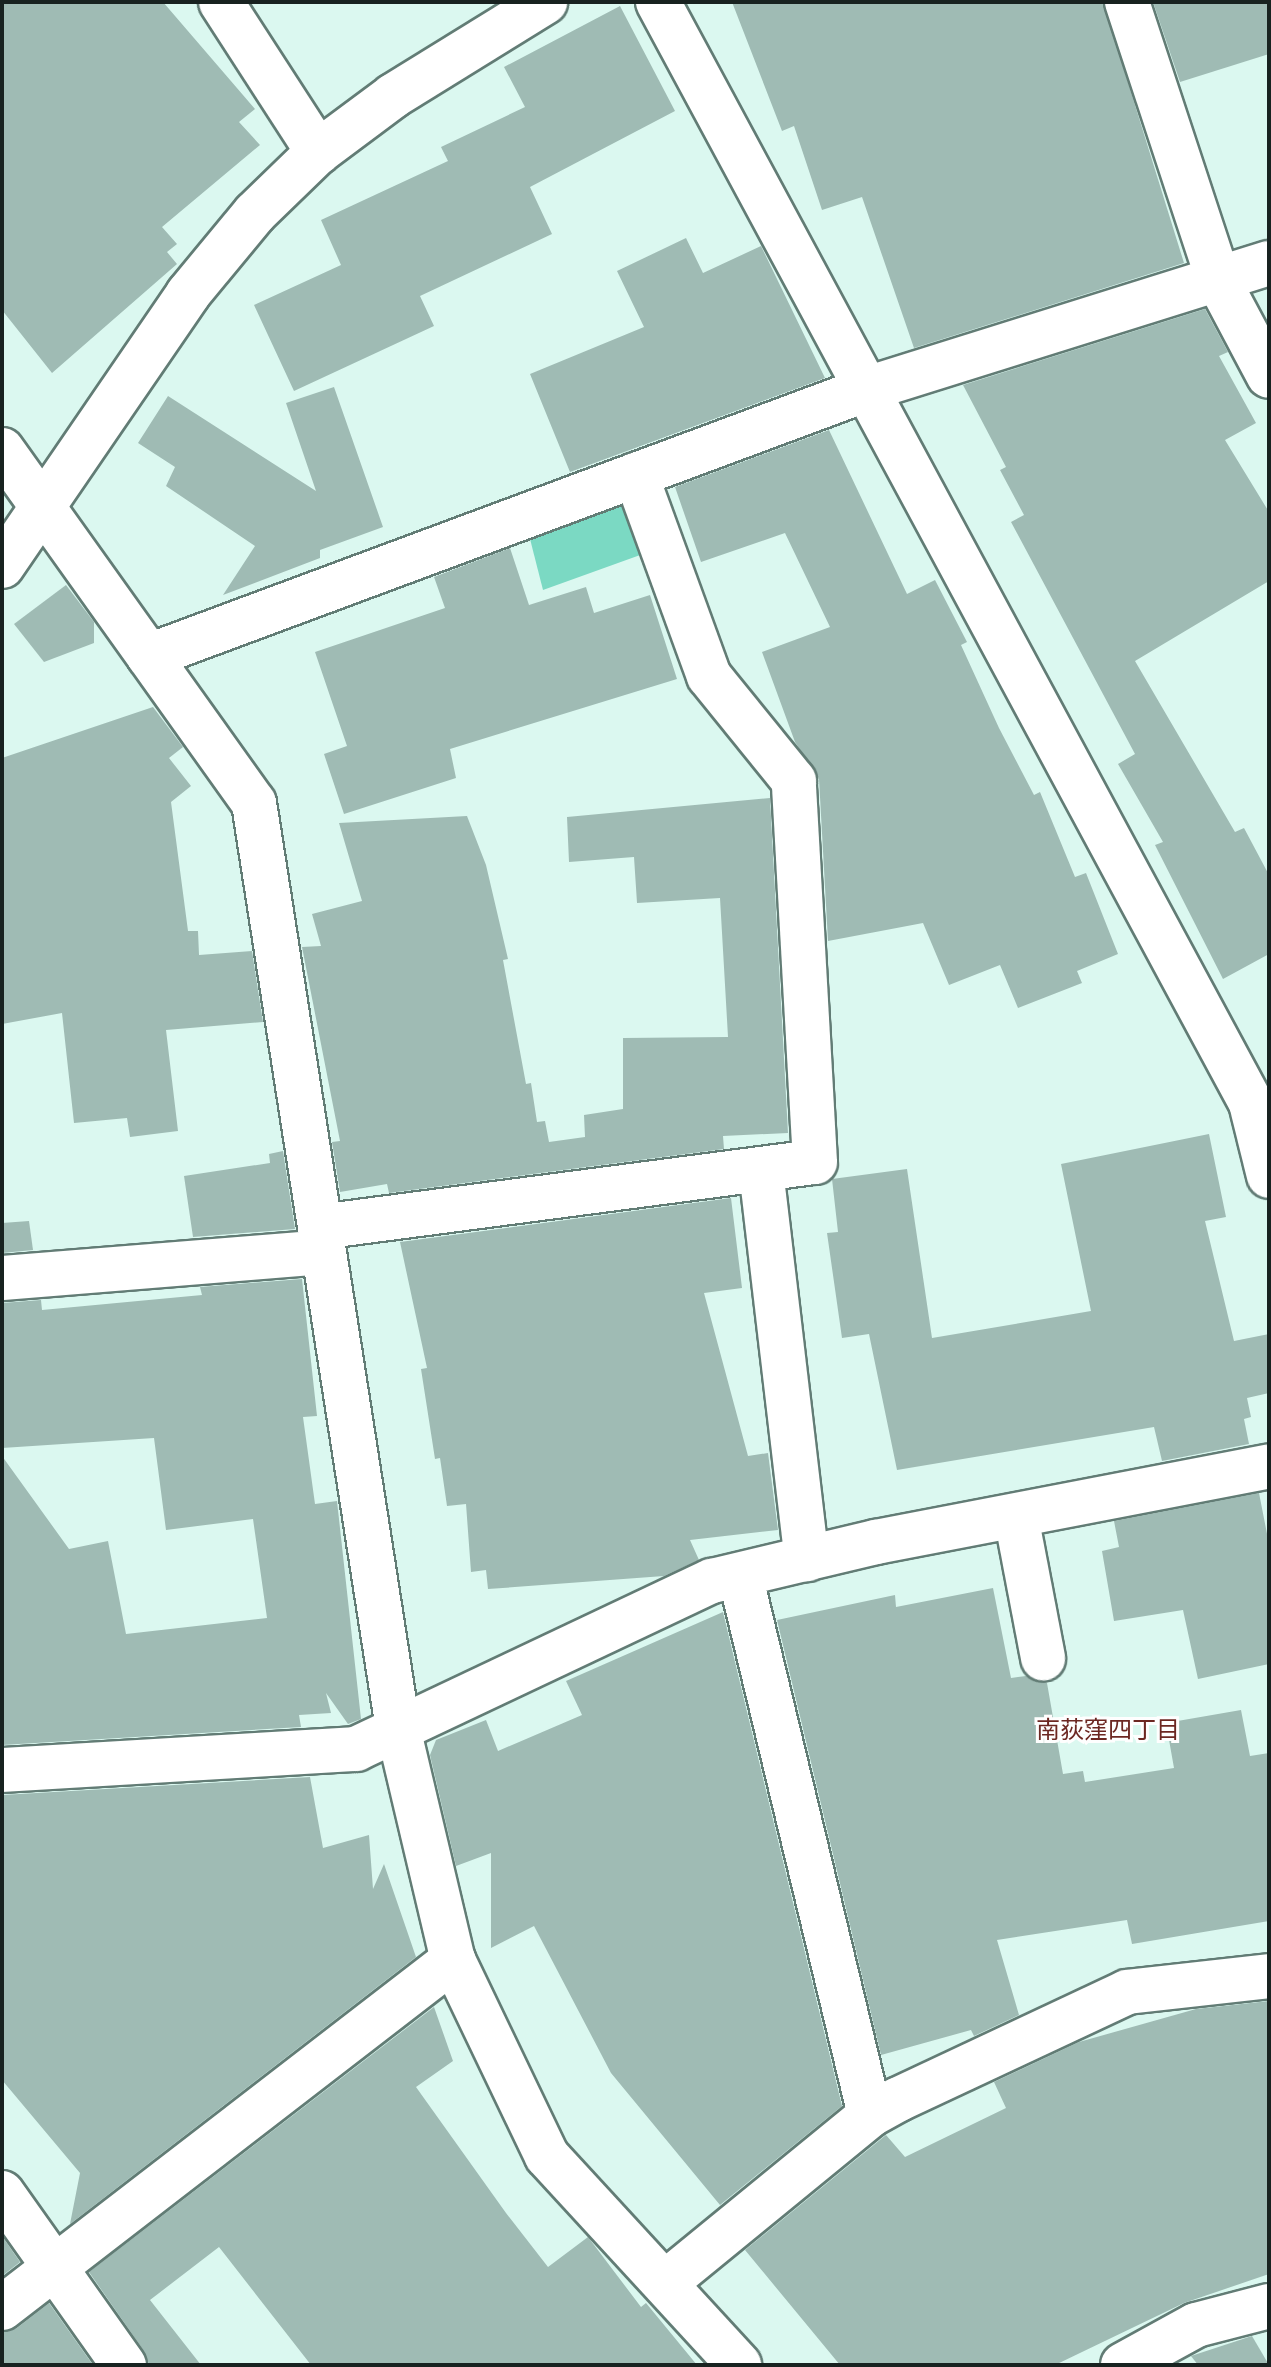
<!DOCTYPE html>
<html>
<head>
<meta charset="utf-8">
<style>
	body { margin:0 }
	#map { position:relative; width:1271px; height:2367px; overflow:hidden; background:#dbf8f0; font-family:Cabin,"Noto Sans JP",sans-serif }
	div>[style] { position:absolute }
	.green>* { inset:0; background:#7bd9c3 }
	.building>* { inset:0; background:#9fbbb4 }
	.roads { filter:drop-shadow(2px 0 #627c75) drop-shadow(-2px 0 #627c75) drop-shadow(0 2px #627c75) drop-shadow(0 -2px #627c75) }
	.minor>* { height:44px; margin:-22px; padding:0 22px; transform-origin:22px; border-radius:22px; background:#fff }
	span { translate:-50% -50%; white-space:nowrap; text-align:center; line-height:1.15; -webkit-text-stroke:6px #fefefe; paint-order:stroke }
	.neighbourhood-label { font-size:24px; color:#6c2722 }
	.frame { position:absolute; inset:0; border:4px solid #182220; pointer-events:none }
</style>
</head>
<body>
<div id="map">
	<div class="green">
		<i style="clip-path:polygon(619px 503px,625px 506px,643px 554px,543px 590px,529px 535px)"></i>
	</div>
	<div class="building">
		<i style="clip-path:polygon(2px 2px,163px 2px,255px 109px,239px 122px,260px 145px,162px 227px,177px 244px,167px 252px,177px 264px,52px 373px,2px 310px)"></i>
		<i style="clip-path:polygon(732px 2px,1103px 2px,1184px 263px,914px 348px,862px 197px,822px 210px,794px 126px,782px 131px)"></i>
		<i style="clip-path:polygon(1153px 2px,1269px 2px,1269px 54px,1180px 82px)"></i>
		<i style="clip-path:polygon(620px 6px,675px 111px,530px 187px,552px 234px,420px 296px,434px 326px,294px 391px,254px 305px,341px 265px,321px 220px,448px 161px,441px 147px,525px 107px,504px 67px)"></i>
		<i style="clip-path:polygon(686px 238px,703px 273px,761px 246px,825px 378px,570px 472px,530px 374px,644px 327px,617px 271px)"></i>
		<i style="clip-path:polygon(1205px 309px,1228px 352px,1219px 356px,1256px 423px,1225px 440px,1269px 512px,1269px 581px,1135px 661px,1235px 832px,1244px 828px,1269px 875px,1269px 954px,1223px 979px,1155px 845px,1163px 842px,1118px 764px,1135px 754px,1011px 522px,1024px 515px,1000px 470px,1006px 467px,963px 385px)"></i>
		<i style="clip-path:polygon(334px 387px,383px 527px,320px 550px,320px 558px,223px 595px,255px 546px,166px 486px,175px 467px,138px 443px,168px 396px,316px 491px,286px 403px)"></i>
		<i style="clip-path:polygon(829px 430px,907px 594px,935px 580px,967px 642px,961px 645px,999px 728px,1034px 795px,1040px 792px,1075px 877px,1086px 873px,1118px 954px,1077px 971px,1082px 983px,1018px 1008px,1000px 965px,949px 985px,923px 923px,828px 941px,819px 779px,795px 742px,762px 652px,830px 627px,785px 533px,701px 562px,675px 487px)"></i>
		<i style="clip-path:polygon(510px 548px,529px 605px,586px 587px,594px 613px,650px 595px,677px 679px,450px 749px,456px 778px,344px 814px,324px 754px,347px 746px,315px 652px,445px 608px,434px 577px)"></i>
		<i style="clip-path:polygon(66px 585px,94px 622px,94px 643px,44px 662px,14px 624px)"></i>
		<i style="clip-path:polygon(153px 707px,183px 747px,169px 758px,191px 786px,171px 802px,188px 931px,198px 931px,199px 955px,252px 951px,263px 1022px,166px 1030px,178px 1131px,130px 1137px,127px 1118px,74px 1123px,62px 1013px,2px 1024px,2px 758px)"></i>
		<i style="clip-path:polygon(770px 798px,788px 1133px,723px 1136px,724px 1149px,389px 1193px,387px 1184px,340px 1192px,332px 1142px,340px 1141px,302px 947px,321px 946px,312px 914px,362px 901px,339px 823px,467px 816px,486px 865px,508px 959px,503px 960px,526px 1084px,531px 1083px,537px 1122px,545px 1121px,549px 1142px,585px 1137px,584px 1115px,623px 1109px,623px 1038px,728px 1037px,720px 898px,637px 903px,634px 857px,569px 862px,567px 817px)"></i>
		<i style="clip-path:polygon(1209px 1134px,1226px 1217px,1205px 1221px,1234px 1341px,1269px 1334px,1269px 1393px,1247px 1398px,1251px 1417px,1244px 1419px,1249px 1444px,1162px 1461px,1154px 1427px,897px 1470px,869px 1334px,842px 1338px,827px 1233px,838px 1232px,832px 1179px,907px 1169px,932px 1338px,1091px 1311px,1061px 1164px)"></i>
		<i style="clip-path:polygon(283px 1151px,295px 1229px,193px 1237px,184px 1176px,270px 1163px,269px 1154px)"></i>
		<i style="clip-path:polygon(731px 1198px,742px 1288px,704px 1293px,748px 1456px,768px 1453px,778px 1530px,690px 1540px,699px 1560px,664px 1576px,488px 1589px,486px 1570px,471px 1572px,466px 1504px,447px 1506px,440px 1458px,435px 1459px,421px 1369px,427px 1368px,400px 1242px)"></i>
		<i style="clip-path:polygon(29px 1221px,33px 1250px,2px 1253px,2px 1223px)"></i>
		<i style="clip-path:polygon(302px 1279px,317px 1416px,303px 1417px,315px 1504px,337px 1501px,361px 1719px,348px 1724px,326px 1693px,331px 1713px,299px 1715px,301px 1727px,2px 1745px,2px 1456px,69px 1549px,108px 1541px,126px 1634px,267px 1618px,253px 1519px,166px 1530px,154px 1438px,2px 1448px,2px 1303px,41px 1300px,42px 1310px,202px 1295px,200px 1287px)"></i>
		<i style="clip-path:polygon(1259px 1493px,1269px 1544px,1269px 1664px,1198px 1679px,1183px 1610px,1114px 1621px,1102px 1551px,1119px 1547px,1114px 1521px)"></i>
		<i style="clip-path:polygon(993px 1588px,1011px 1678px,1026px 1676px,1047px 1683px,1063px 1774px,1083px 1771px,1085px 1782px,1174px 1768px,1166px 1723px,1241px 1710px,1250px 1756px,1269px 1753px,1269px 1921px,1132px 1944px,1127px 1920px,997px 1940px,1019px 2015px,974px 2036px,971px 2030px,881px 2055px,777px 1620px,895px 1595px,896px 1607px)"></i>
		<i style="clip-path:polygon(723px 1612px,842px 2106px,720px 2205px,611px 2073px,534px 1926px,491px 1948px,491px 1853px,456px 1866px,430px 1755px,436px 1740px,486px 1720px,498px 1751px,582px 1715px,566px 1681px)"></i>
		<i style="clip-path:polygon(310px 1777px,323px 1848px,369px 1835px,373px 1889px,384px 1864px,416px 1957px,70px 2224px,80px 2173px,2px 2080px,2px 1795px)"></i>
		<i style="clip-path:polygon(1269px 2001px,1269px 2274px,1184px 2303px,1055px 2365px,840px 2365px,745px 2250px,886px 2135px,905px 2157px,1006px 2108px,994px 2082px,1079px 2042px,1196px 2009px)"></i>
		<i style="clip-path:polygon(434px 2007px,453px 2061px,416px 2087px,506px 2213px,548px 2267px,588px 2237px,641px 2307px,646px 2303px,697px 2365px,311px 2365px,219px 2247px,150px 2300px,201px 2365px,149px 2365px,144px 2351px,89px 2272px)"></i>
		<i style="clip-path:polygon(2px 2236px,20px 2262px,2px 2276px)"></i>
		<i style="clip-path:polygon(49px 2303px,93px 2365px,2px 2365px,2px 2332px,17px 2328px)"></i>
		<i style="clip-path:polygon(1252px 2336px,1269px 2365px,1198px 2365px,1191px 2356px)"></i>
	</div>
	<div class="roads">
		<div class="minor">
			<i style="left:221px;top:2px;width:179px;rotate:57.1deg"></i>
			<i style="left:658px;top:2px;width:1251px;rotate:61.69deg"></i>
			<i style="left:1251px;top:1103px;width:75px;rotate:76.1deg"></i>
			<i style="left:1127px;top:2px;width:295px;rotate:71.8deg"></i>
			<i style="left:1219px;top:282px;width:106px;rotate:62deg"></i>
			<i style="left:2px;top:450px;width:434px;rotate:54.5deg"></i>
			<i style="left:254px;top:803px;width:936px;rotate:81.15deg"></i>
			<i style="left:398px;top:1728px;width:238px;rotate:76.7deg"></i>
			<i style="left:453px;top:1960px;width:217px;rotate:64.4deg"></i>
			<i style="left:547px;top:2156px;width:284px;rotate:47.4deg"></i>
			<i style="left:2px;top:566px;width:330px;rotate:-55.6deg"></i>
			<i style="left:188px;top:294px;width:105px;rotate:-50.4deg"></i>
			<i style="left:255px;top:213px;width:88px;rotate:-44.1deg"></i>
			<i style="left:318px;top:152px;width:94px;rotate:-36.7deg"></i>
			<i style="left:393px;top:96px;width:179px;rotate:-31.7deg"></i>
			<i style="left:149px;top:656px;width:769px;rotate:-20.39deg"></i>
			<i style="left:870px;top:388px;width:418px;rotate:-17.4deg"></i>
			<i style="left:761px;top:1170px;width:392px;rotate:83.3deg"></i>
			<i style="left:320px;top:1227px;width:499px;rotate:-7.5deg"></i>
			<i style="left:815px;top:1162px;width:382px;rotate:-93.2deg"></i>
			<i style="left:794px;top:781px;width:135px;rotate:-129deg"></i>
			<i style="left:709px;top:676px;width:214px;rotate:-110deg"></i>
			<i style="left:2px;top:1278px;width:322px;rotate:-4.6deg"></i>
			<i style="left:1016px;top:1516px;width:145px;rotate:79.2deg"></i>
			<i style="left:740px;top:1575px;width:555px;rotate:76.46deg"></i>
			<i style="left:2px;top:1770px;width:355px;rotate:-3.4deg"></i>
			<i style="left:356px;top:1749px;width:394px;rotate:-25.3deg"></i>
			<i style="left:712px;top:1581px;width:169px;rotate:-13.4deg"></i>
			<i style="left:876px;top:1542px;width:400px;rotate:-10.9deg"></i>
			<i style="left:2px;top:2193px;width:211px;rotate:54.7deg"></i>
			<i style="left:665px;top:2283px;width:265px;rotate:-39.3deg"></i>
			<i style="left:870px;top:2115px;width:33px;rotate:-29deg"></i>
			<i style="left:899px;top:2099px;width:252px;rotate:-25.1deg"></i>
			<i style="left:1127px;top:1992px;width:143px;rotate:-6.4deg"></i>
			<i style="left:2px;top:2308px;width:570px;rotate:-37.65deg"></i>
			<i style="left:1123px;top:2365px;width:83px;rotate:-28.7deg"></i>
			<i style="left:1196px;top:2325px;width:75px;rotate:-14.6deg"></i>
		</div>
	</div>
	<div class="neighbourhood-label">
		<span style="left:1108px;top:1730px">南荻窪四丁目</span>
	</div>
	<div class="frame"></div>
</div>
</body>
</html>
